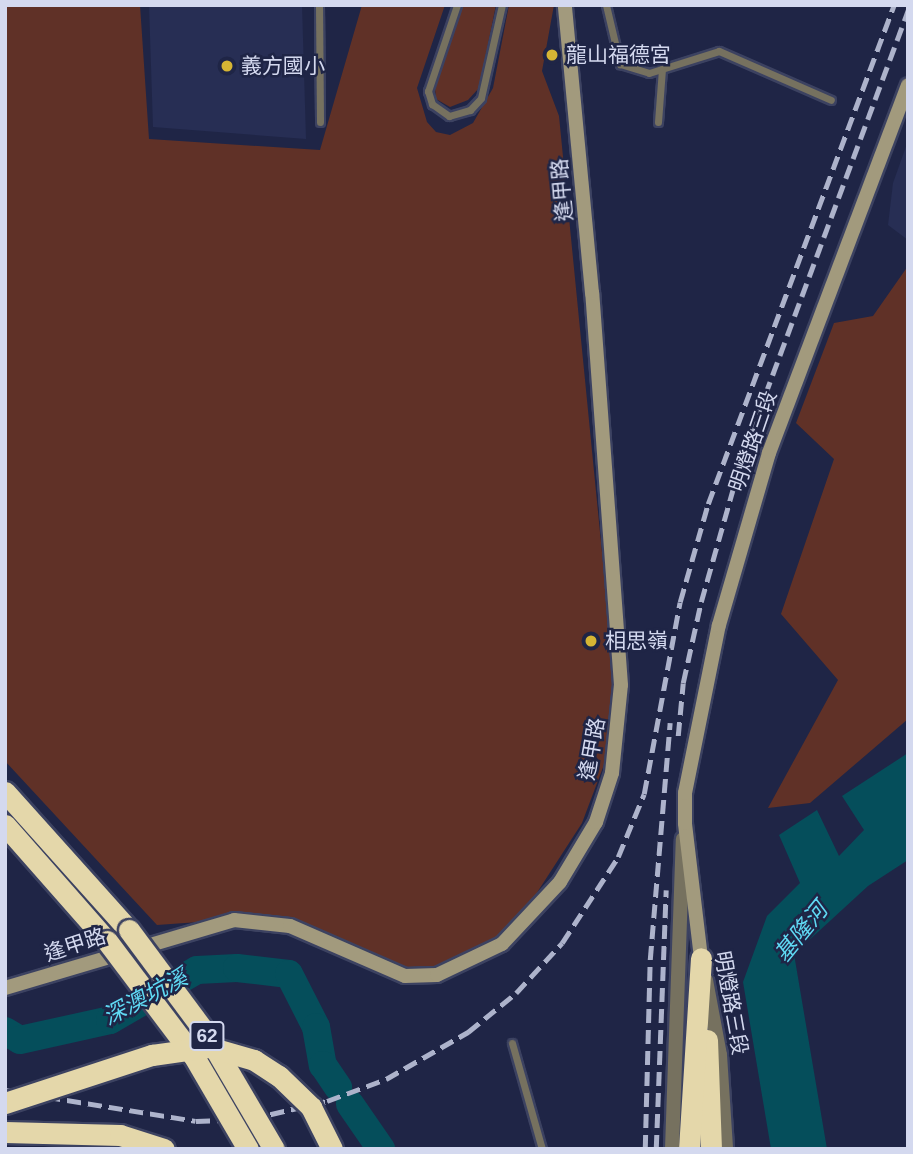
<!DOCTYPE html>
<html>
<head>
<meta charset="utf-8">
<style>
	body { margin:0 }
	#map { position:relative; width:913px; height:1154px; overflow:hidden; background:#1f2546; font-family:Arial,"Noto Sans TC",sans-serif }
	div>[style] { position:absolute }
	.built>* { inset:0; background:#272e54 }
	.green>* { inset:0; background:#603127 }
	.water>* { inset:0; background:#054e5b }
	.river>* { height:28px; margin:-14px; padding:0 14px; transform-origin:14px; border-radius:14px; background:#054e5b }
	.roads { filter:drop-shadow(2px 0 #3c4261) drop-shadow(-2px 0 #3c4261) drop-shadow(0 2px #3c4261) drop-shadow(0 -2px #3c4261) }
	.lane>* { height:7px; margin:-3.5px; padding:0 3.5px; transform-origin:3.5px; border-radius:3.5px; background:#76715f }
	.street>* { height:14px; margin:-7px; padding:0 7px; transform-origin:7px; border-radius:7px; background:#76715f }
	.secondary>* { height:14px; margin:-7px; padding:0 7px; transform-origin:7px; border-radius:7px; background:#a29a7d }
	.highway>* { height:21px; margin:-10.5px; padding:0 10.5px; transform-origin:10.5px; border-radius:10.5px; background:#e4d7aa }
	.rail>* { height:4.5px; margin-top:-2.25px; transform-origin:0; background:repeating-linear-gradient(90deg,#adb3cb 0 14px,transparent 0 21px) }
	.bridges { filter:drop-shadow(2px 0 #3c4261) drop-shadow(-2px 0 #3c4261) drop-shadow(0 2px #3c4261) drop-shadow(0 -2px #3c4261) }
	.highway-bridge>* { height:21px; margin:-10.5px; padding:0 10.5px; transform-origin:10.5px; border-radius:10.5px; background:#e4d7aa }
	.dots>* { width:19px; height:19px; translate:-50% -50%; box-sizing:border-box; border:4px solid #1f2546; border-radius:50% }
	span { translate:-50% -50%; white-space:nowrap; text-align:center; line-height:1.15; -webkit-text-stroke:5px #1f2546; paint-order:stroke }
	.shield-label span { padding:2px 5px; background:#1f2546; border:2px solid; border-radius:5px; -webkit-text-stroke-width:0 }
	.shield-label { font-size:19px; color:#d4d9ef; font-weight:700 }
	.poi-label { font-size:21px; color:#d4d9ef }
	.left { translate:0 -50%; text-align:left }
	.street-label { font-size:21px; color:#d4d9ef }
	.water-label { font-size:23px; color:#5fd9f3; font-style:italic }
	.frame { position:absolute; inset:0; border:7px solid #d4d9ef; pointer-events:none }
</style>
</head>
<body>
<div id="map">
	<div class="built">
		<i style="clip-path:polygon(149px 5px,302px 5px,306px 139px,153px 127px)"></i>
		<i style="clip-path:polygon(908px 141px,908px 240px,888px 225px,893px 183px)"></i>
	</div>
	<div class="green">
		<i style="clip-path:polygon(5px 5px,140px 5px,149px 139px,320px 150px,362px 5px,445px 5px,417px 88px,427px 122px,436px 132px,450px 135px,473px 123px,493px 88px,509px 5px,554px 5px,542px 71px,559px 116px,619px 725px,582px 823px,507px 939px,434px 978px,255px 918px,157px 925px,5px 761px)"></i>
		<i style="clip-path:polygon(462px 5px,496px 5px,479px 88px,468px 100px,450px 107px,436px 99px,435px 88px)"></i>
		<i style="clip-path:polygon(908px 266px,908px 719px,810px 803px,768px 808px,838px 680px,781px 614px,834px 459px,796px 423px,834px 323px,873px 316px)"></i>
	</div>
	<div class="water">
		<i style="clip-path:polygon(908px 753px,908px 860px,868px 886px,794px 954px,827px 1149px,771px 1149px,743px 982px,767px 916px,800px 883px,779px 835px,817px 810px,839px 856px,864px 830px,842px 796px)"></i>
	</div>
	<div class="river">
		<i style="left:5px;top:1031px;width:17px;rotate:31deg"></i>
		<i style="left:20px;top:1040px;width:92px;rotate:-12.5deg"></i>
		<i style="left:110px;top:1020px;width:100px;rotate:-29.9deg"></i>
		<i style="left:197px;top:970px;width:40px;rotate:-2.9deg"></i>
		<i style="left:237px;top:968px;width:52px;rotate:6.6deg"></i>
		<i style="left:289px;top:974px;width:59px;rotate:63deg"></i>
		<i style="left:316px;top:1027px;width:39px;rotate:80deg"></i>
		<i style="left:323px;top:1065px;width:27px;rotate:56deg"></i>
		<i style="left:350px;top:1104px;width:55px;rotate:55.4deg"></i>
	</div>
	<div class="roads">
		<div class="lane">
			<i style="left:319px;top:5px;width:117px;rotate:89.5deg"></i>
			<i style="left:457px;top:5px;width:91px;rotate:108.6deg"></i>
			<i style="left:428px;top:91px;width:14px;rotate:73deg"></i>
			<i style="left:432px;top:104px;width:21px;rotate:35deg"></i>
			<i style="left:449px;top:116px;width:22px;rotate:-16deg"></i>
			<i style="left:470px;top:110px;width:16px;rotate:-47deg"></i>
			<i style="left:481px;top:98px;width:95px;rotate:-77.3deg"></i>
			<i style="left:606px;top:5px;width:61px;rotate:76.7deg"></i>
			<i style="left:620px;top:64px;width:30px;rotate:17deg"></i>
			<i style="left:649px;top:73px;width:73px;rotate:-17.4deg"></i>
			<i style="left:719px;top:51px;width:122px;rotate:23.6deg"></i>
			<i style="left:658px;top:122px;width:53px;rotate:-85.7deg"></i>
			<i style="left:512px;top:1043px;width:110px;rotate:74.2deg"></i>
		</div>
		<div class="street">
			<i style="left:706px;top:980px;width:76px;rotate:79.4deg"></i>
			<i style="left:720px;top:1055px;width:94px;rotate:86.3deg"></i>
			<i style="left:672px;top:1149px;width:310px;rotate:-88deg"></i>
		</div>
		<div class="secondary">
			<i style="left:701px;top:958px;width:136px;rotate:-96.8deg"></i>
			<i style="left:685px;top:823px;width:30px;rotate:-90deg"></i>
			<i style="left:685px;top:793px;width:171px;rotate:-78.6deg"></i>
			<i style="left:719px;top:625px;width:179px;rotate:-73.8deg"></i>
			<i style="left:769px;top:453px;width:393px;rotate:-69.3deg"></i>
			<i style="left:5px;top:988px;width:239px;rotate:-16.5deg"></i>
			<i style="left:234px;top:920px;width:56px;rotate:6.1deg"></i>
			<i style="left:290px;top:926px;width:125px;rotate:23.5deg"></i>
			<i style="left:405px;top:976px;width:32px;rotate:-2deg"></i>
			<i style="left:437px;top:975px;width:72px;rotate:-25.5deg"></i>
			<i style="left:502px;top:944px;width:85px;rotate:-46.9deg"></i>
			<i style="left:560px;top:882px;width:70px;rotate:-59deg"></i>
			<i style="left:596px;top:822px;width:52px;rotate:-71.9deg"></i>
			<i style="left:612px;top:773px;width:88px;rotate:-84.2deg"></i>
			<i style="left:621px;top:685px;width:393px;rotate:-94.2deg"></i>
			<i style="left:592px;top:293px;width:289px;rotate:-95.4deg"></i>
		</div>
		<div class="highway">
			<i style="left:5px;top:792px;width:186px;rotate:48.1deg"></i>
			<i style="left:5px;top:825px;width:154px;rotate:48.7deg"></i>
			<i style="left:707px;top:1040px;width:109px;rotate:87.9deg"></i>
			<i style="left:5px;top:1132px;width:115px;rotate:1.5deg"></i>
			<i style="left:120px;top:1135px;width:46px;rotate:17.7deg"></i>
			<i style="left:689px;top:1149px;width:191px;rotate:-86.4deg"></i>
		</div>
	</div>
	<div class="rail">
		<i style="left:678px;top:736px;width:53px;rotate:-84.6deg"></i>
		<i style="left:683px;top:683px;width:83px;rotate:-77.5deg"></i>
		<i style="left:701px;top:602px;width:154px;rotate:-74.2deg"></i>
		<i style="left:743px;top:454px;width:474px;rotate:-69.6deg"></i>
		<i style="left:5px;top:1090px;width:193px;rotate:9.2deg"></i>
		<i style="left:196px;top:1121px;width:54px;rotate:-2.1deg"></i>
		<i style="left:250px;top:1119px;width:79px;rotate:-13.2deg"></i>
		<i style="left:327px;top:1101px;width:63px;rotate:-20.4deg"></i>
		<i style="left:386px;top:1079px;width:95px;rotate:-29.8deg"></i>
		<i style="left:468px;top:1032px;width:62px;rotate:-39.1deg"></i>
		<i style="left:516px;top:993px;width:68px;rotate:-47.4deg"></i>
		<i style="left:562px;top:943px;width:103px;rotate:-56.9deg"></i>
		<i style="left:618px;top:857px;width:68px;rotate:-67.6deg"></i>
		<i style="left:644px;top:794px;width:195px;rotate:-79.4deg"></i>
		<i style="left:680px;top:602px;width:102px;rotate:-74.1deg"></i>
		<i style="left:708px;top:504px;width:533px;rotate:-69.56deg"></i>
		<i style="left:645px;top:1149px;width:189px;rotate:-88.5deg"></i>
		<i style="left:650px;top:960px;width:238px;rotate:-85.2deg"></i>
		<i style="left:656px;top:1149px;width:259px;rotate:-87.8deg"></i>
	</div>
	<div class="bridges">
		<div class="highway-bridge">
			<i style="left:129px;top:930px;width:131px;rotate:53.4deg"></i>
			<i style="left:207px;top:1035px;width:132px;rotate:59.6deg"></i>
			<i style="left:107px;top:941px;width:143px;rotate:53deg"></i>
			<i style="left:193px;top:1055px;width:109px;rotate:59.7deg"></i>
			<i style="left:5px;top:1103px;width:155px;rotate:-18.1deg"></i>
			<i style="left:152px;top:1055px;width:58px;rotate:-8deg"></i>
			<i style="left:209px;top:1047px;width:47px;rotate:16.1deg"></i>
			<i style="left:254px;top:1060px;width:30px;rotate:33deg"></i>
			<i style="left:279px;top:1076px;width:45px;rotate:44.1deg"></i>
			<i style="left:311px;top:1107px;width:47px;rotate:63.4deg"></i>
		</div>
	</div>
	<div class="dots">
		<i style="left:552px;top:55px;background:#d6b534"></i>
		<i style="left:227px;top:66px;background:#d6b534"></i>
		<i style="left:591px;top:641px;background:#d6b534"></i>
	</div>
	<div class="shield-label">
		<span style="left:207px;top:1036px">62</span>
	</div>
	<div class="poi-label">
		<span class="left" style="left:566px;top:55px">龍山福德宮</span>
		<span class="left" style="left:241px;top:66px">義方國小</span>
		<span class="left" style="left:605px;top:641px">相思嶺</span>
	</div>
	<div class="street-label">
		<span style="left:562px;top:190px;rotate:-95deg">逢甲路</span>
		<span style="left:753px;top:441px;rotate:-71deg">明燈路三段</span>
		<span style="left:592px;top:749px;rotate:-80deg">逢甲路</span>
		<span style="left:75px;top:945px;rotate:-18deg">逢甲路</span>
		<span style="left:731px;top:1003px;rotate:80deg">明燈路三段</span>
	</div>
	<div class="water-label">
		<span style="left:801px;top:932px;rotate:-51deg">基隆河</span>
		<span style="left:145px;top:997px;rotate:-28deg">深澳坑溪</span>
	</div>
	<div class="frame"></div>
</div>
</body>
</html>
